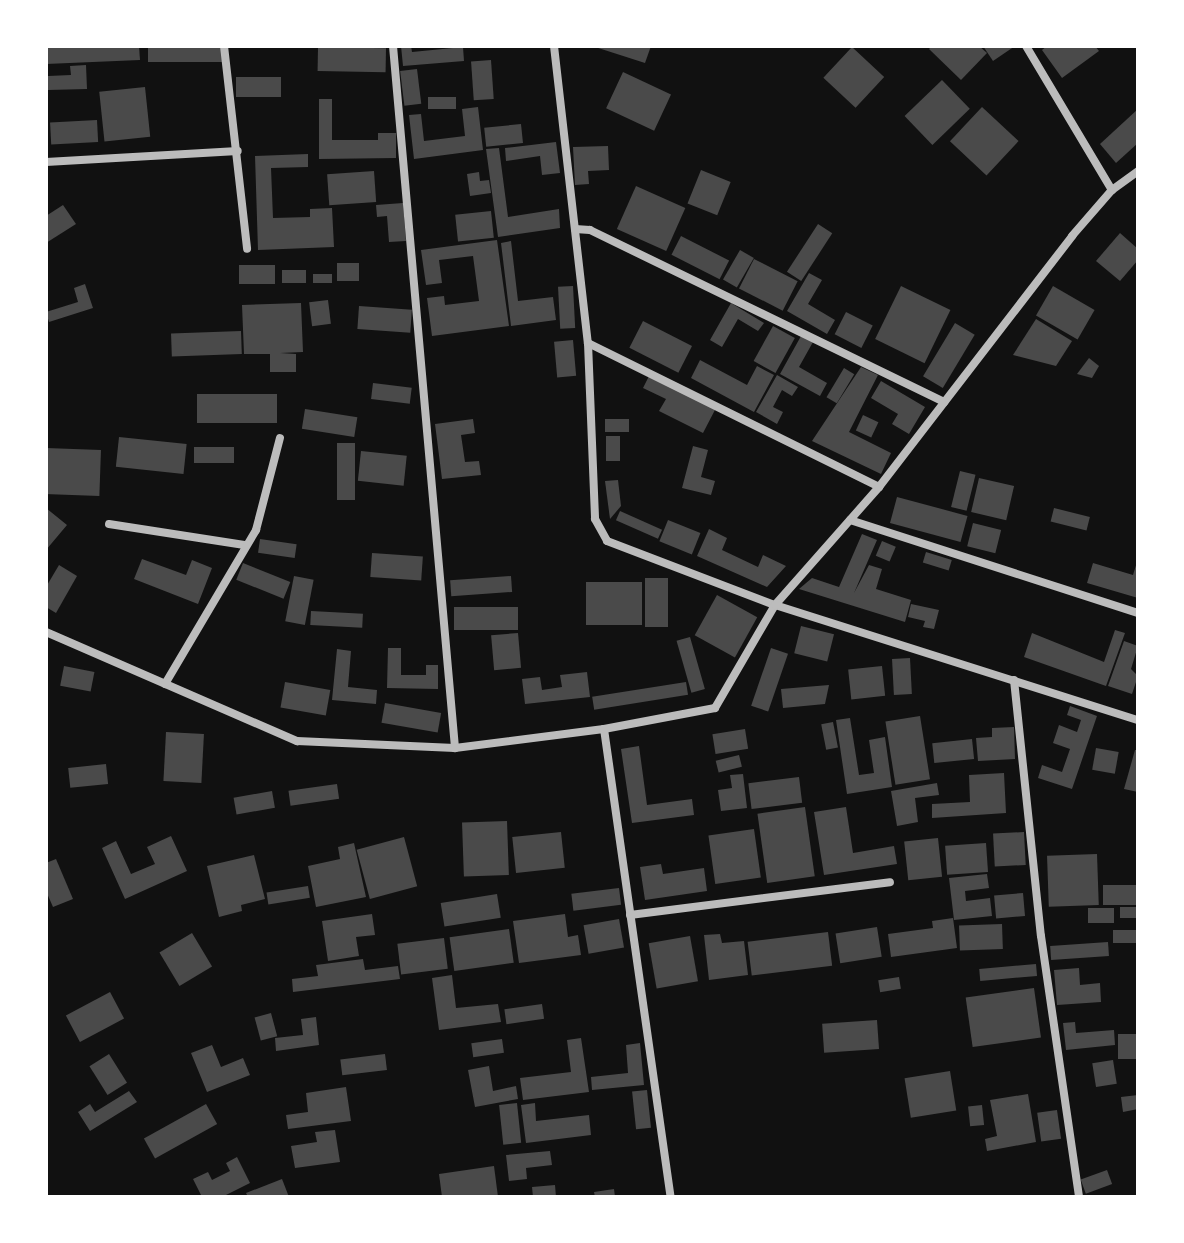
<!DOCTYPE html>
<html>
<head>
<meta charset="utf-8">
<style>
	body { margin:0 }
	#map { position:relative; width:1184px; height:1243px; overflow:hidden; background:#111; font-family:Quicksand,sans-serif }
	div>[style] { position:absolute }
	.building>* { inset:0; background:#4a4a4a; transform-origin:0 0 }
	.minor>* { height:8px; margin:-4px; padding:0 4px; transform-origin:4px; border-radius:4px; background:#bcbcbc }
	span { translate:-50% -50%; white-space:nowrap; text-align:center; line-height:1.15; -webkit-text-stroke:6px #fff; paint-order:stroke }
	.frame { position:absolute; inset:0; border:48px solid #fff; pointer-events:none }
</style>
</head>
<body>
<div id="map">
	<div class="building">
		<i style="clip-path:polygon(46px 46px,139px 46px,140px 60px,46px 64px)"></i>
		<i style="left:148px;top:46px;width:74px;height:16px"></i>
		<i style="clip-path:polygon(401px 46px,411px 46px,412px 52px,463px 47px,464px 61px,403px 66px)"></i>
		<i style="clip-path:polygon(592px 46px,651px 46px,645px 63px)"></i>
		<i style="clip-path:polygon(932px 46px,979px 46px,987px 53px,961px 80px,929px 49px)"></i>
		<i style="clip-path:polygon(983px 46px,1015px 46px,993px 61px)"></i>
		<i style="clip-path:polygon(1047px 46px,1095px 46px,1099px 51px,1062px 78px,1042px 50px)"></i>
		<i style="left:318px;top:47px;width:68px;height:24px;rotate:1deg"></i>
		<i style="left:852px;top:47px;width:44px;height:42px;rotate:43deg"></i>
		<i style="left:491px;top:60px;width:39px;height:20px;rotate:86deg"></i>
		<i style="clip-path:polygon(86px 65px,87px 89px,48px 90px,48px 76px,71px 75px,70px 66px)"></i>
		<i style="left:417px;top:69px;width:35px;height:17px;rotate:83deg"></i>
		<i style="left:623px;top:72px;width:53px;height:40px;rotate:25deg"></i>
		<i style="left:281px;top:77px;width:20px;height:45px;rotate:90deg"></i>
		<i style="left:942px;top:80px;width:40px;height:52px;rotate:46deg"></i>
		<i style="left:145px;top:87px;width:50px;height:46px;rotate:84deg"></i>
		<i style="left:456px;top:97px;width:12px;height:28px;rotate:90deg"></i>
		<i style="clip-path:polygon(319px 99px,332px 99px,332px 140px,378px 140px,378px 133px,396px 133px,396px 158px,319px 159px)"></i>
		<i style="clip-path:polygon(478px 107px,483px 150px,414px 159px,409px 115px,421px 114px,424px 141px,465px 136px,462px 109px)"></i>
		<i style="left:982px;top:107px;width:50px;height:47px;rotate:43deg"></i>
		<i style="clip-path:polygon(1138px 109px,1138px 143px,1116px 163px,1100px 144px)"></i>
		<i style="left:97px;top:120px;width:22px;height:47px;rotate:87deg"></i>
		<i style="left:521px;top:124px;width:19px;height:37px;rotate:84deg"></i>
		<i style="clip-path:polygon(556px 142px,560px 173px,542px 175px,540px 156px,506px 161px,505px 148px)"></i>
		<i style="clip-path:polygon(608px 146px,609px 170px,588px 171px,589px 184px,575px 185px,573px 147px)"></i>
		<i style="clip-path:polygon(499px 148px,508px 217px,559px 209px,560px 228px,498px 237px,486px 149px)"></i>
		<i style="clip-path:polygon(308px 154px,308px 167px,271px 168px,273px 218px,310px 217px,310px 209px,332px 208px,334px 247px,258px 250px,255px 156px)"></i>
		<i style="left:701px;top:170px;width:32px;height:36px;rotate:22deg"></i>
		<i style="left:374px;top:171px;width:31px;height:47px;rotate:86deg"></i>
		<i style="clip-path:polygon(479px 172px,480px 181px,489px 180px,491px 193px,470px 196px,467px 174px)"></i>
		<i style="left:636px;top:186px;width:54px;height:47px;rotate:24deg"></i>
		<i style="clip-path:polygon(403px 203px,406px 241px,389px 242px,387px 216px,377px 217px,376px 205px)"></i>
		<i style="clip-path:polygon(63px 205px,76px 224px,46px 243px,46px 216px)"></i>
		<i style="left:491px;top:211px;width:27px;height:36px;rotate:84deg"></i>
		<i style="left:818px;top:224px;width:17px;height:57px;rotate:33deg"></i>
		<i style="clip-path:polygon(1120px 233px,1138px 249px,1138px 260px,1120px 281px,1096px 261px)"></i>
		<i style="left:681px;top:236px;width:54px;height:21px;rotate:27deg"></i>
		<i style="clip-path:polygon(497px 240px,509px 326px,432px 336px,427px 298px,444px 296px,445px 305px,479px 301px,473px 256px,439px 260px,442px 283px,426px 285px,421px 250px)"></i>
		<i style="clip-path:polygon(511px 241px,518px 301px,553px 297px,556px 320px,511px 326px,501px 243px)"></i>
		<i style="left:740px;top:250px;width:16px;height:34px;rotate:30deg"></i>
		<i style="left:754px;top:259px;width:49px;height:33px;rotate:27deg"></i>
		<i style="left:337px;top:263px;width:22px;height:18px"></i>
		<i style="left:275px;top:265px;width:19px;height:36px;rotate:90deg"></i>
		<i style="left:282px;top:270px;width:24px;height:13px"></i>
		<i style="clip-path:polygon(809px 273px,822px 280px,808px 304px,835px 320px,827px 334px,787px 311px)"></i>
		<i style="left:313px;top:274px;width:19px;height:9px"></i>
		<i style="clip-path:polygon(85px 284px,93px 308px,49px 322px,46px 312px,78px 302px,74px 288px)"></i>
		<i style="left:573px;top:286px;width:42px;height:15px;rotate:87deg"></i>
		<i style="left:901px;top:286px;width:55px;height:59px;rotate:26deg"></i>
		<i style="left:1053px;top:286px;width:48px;height:34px;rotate:30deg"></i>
		<i style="left:328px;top:300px;width:24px;height:19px;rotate:83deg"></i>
		<i style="clip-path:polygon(301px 303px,303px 352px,280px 353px,296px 354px,296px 372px,270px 372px,270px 354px,244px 354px,242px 305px)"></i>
		<i style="clip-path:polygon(731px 303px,764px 323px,758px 331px,738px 319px,722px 347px,710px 340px)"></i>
		<i style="left:359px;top:306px;width:53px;height:23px;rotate:4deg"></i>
		<i style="left:846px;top:312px;width:30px;height:25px;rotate:27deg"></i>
		<i style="clip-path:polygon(1036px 319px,1072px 341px,1056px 366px,1013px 355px)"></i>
		<i style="left:643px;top:321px;width:55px;height:30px;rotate:27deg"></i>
		<i style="left:955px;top:323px;width:23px;height:62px;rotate:31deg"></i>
		<i style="left:773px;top:326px;width:25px;height:40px;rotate:29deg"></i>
		<i style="left:241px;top:331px;width:23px;height:70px;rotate:88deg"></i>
		<i style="clip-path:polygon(801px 336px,813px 342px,799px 367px,827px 383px,820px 396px,780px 374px)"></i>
		<i style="left:573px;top:340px;width:36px;height:19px;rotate:85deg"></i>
		<i style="clip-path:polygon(1089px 358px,1099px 366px,1092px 378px,1077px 374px)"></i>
		<i style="clip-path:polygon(700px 360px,747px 385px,757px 366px,774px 375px,754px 412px,691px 378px)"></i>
		<i style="clip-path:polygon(861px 367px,878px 375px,849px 432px,891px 453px,881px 474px,812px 441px)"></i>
		<i style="left:844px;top:368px;width:12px;height:34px;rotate:31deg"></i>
		<i style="clip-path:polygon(777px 375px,798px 387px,792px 396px,782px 390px,773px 407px,783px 412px,777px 424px,756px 412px)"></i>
		<i style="clip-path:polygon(649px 376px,716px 408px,703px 433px,659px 411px,666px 399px,643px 388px)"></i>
		<i style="clip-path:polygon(881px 381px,925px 407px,909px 434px,892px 424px,898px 414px,871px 398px)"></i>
		<i style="left:373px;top:383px;width:39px;height:16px;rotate:7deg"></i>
		<i style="left:197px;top:394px;width:80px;height:29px"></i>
		<i style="left:305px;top:409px;width:53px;height:20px;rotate:9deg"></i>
		<i style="left:863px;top:415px;width:17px;height:17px;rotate:25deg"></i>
		<i style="clip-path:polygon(473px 419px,475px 433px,461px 435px,465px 462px,479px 461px,481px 475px,442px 479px,435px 424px)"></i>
		<i style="left:605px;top:419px;width:24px;height:13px"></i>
		<i style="left:606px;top:436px;width:14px;height:25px"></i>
		<i style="left:119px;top:437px;width:68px;height:30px;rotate:6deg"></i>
		<i style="left:337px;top:443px;width:18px;height:57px"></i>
		<i style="clip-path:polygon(693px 446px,708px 450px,701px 477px,715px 481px,711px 495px,682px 488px)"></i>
		<i style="left:194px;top:447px;width:40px;height:16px"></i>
		<i style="left:46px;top:448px;width:55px;height:46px;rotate:2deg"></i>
		<i style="left:361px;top:451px;width:46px;height:30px;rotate:6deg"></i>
		<i style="left:960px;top:471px;width:16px;height:37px;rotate:14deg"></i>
		<i style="left:979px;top:478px;width:36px;height:35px;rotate:13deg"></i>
		<i style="clip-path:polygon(618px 480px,621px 506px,610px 519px,605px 481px)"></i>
		<i style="left:897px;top:497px;width:73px;height:27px;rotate:15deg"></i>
		<i style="clip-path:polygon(46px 508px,67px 525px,46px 550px,47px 529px)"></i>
		<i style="left:1054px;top:508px;width:37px;height:14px;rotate:14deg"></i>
		<i style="left:620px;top:511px;width:46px;height:10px;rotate:24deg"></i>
		<i style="left:668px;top:520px;width:35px;height:23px;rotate:22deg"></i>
		<i style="left:973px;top:523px;width:29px;height:24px;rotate:14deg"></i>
		<i style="clip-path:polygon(709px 529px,727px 538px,722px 550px,758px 567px,763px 555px,786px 566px,767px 587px,697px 556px)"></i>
		<i style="clip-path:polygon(862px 534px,877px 540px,854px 593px,869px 565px,882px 569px,876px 589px,911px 600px,905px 622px,799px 589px,812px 578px,839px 587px)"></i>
		<i style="left:260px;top:539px;width:37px;height:14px;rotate:8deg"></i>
		<i style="left:882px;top:541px;width:15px;height:16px;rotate:23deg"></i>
		<i style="left:926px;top:552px;width:27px;height:11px;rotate:17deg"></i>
		<i style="left:372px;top:553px;width:51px;height:24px;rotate:4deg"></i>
		<i style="clip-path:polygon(142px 559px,186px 575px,192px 560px,212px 568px,198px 604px,134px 579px)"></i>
		<i style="clip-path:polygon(1137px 562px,1138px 598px,1087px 583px,1093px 563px,1133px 575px)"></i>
		<i style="left:243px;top:563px;width:51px;height:18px;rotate:22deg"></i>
		<i style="clip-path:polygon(59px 565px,77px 576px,56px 613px,46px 607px,46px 587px)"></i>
		<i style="left:294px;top:576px;width:20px;height:46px;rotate:11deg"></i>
		<i style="left:511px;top:576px;width:16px;height:61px;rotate:86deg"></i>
		<i style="left:645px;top:578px;width:23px;height:49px"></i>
		<i style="left:586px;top:582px;width:56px;height:43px"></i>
		<i style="left:717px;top:595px;width:46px;height:46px;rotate:29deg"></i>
		<i style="clip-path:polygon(911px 604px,939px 610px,934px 629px,923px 627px,925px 621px,908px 617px)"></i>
		<i style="left:454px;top:607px;width:64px;height:23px"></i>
		<i style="left:311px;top:611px;width:52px;height:14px;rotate:3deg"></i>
		<i style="left:801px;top:626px;width:34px;height:28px;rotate:14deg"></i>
		<i style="clip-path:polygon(1115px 630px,1125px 633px,1106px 686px,1024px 657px,1032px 633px,1104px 662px)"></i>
		<i style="left:518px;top:633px;width:35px;height:27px;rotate:85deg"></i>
		<i style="left:690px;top:637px;width:54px;height:14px;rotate:74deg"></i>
		<i style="clip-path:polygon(1124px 641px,1138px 646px,1131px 669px,1138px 676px,1132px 694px,1108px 686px)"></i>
		<i style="clip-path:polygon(388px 648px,401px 648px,401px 675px,426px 675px,426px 665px,438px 665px,438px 689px,387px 688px)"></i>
		<i style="left:771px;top:648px;width:18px;height:61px;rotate:19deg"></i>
		<i style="clip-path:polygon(337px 649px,351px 651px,348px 687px,377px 690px,376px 704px,332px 700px)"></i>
		<i style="left:910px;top:658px;width:36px;height:18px;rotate:87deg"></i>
		<i style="left:64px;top:666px;width:31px;height:20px;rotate:11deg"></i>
		<i style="left:882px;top:666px;width:30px;height:34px;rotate:84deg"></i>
		<i style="clip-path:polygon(587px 672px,590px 697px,525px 704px,522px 679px,540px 677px,542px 690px,562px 687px,560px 675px)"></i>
		<i style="left:285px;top:682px;width:46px;height:26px;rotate:10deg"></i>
		<i style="left:686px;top:682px;width:13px;height:95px;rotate:81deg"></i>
		<i style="clip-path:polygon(829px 685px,825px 704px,783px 708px,781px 689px)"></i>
		<i style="left:385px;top:703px;width:57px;height:20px;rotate:10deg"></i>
		<i style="clip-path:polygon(1070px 706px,1097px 716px,1072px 789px,1038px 778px,1042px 765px,1062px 772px,1070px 749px,1053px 743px,1059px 725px,1077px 732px,1081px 720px,1067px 715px)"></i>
		<i style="left:920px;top:716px;width:64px;height:35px;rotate:81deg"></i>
		<i style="clip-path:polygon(850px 718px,859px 775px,874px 773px,869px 740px,885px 737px,892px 787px,847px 794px,836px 720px)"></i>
		<i style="left:833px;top:722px;width:26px;height:12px;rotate:79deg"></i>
		<i style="clip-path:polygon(1014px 727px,1015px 759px,978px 761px,976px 738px,992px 737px,992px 728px)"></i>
		<i style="left:745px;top:729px;width:20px;height:33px;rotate:81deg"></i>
		<i style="left:166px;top:732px;width:38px;height:49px;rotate:3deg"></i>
		<i style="left:972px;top:739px;width:20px;height:40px;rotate:84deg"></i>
		<i style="clip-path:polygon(639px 746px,647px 805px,692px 799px,694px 815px,632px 823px,621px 749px)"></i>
		<i style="left:1096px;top:748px;width:23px;height:22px;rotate:10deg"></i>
		<i style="clip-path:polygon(1135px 750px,1138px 750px,1138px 792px,1124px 789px)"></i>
		<i style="left:739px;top:755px;width:12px;height:24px;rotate:76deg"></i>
		<i style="left:106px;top:764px;width:20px;height:38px;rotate:84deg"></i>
		<i style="clip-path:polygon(1004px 773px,1006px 813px,932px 818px,932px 804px,970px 802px,969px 775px)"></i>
		<i style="clip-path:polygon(743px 774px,747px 808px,721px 811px,718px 790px,732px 788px,730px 775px)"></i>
		<i style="left:799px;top:777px;width:26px;height:51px;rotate:83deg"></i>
		<i style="clip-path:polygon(937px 783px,939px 795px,915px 798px,918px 822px,897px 826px,891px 791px)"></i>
		<i style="left:337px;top:784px;width:15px;height:49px;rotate:82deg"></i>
		<i style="left:272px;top:791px;width:17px;height:39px;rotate:80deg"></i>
		<i style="left:805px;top:807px;width:70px;height:48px;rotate:82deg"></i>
		<i style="clip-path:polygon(846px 807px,853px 853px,894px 846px,897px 864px,824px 875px,814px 812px)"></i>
		<i style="left:507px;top:821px;width:54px;height:45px;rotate:88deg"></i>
		<i style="left:754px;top:829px;width:49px;height:46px;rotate:82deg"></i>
		<i style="left:561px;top:832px;width:36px;height:49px;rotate:84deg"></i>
		<i style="left:1024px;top:832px;width:33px;height:31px;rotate:87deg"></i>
		<i style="clip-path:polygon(171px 836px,187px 871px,125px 899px,102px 848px,116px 841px,131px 874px,155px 864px,147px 847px)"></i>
		<i style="left:404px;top:837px;width:51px;height:49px;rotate:75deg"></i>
		<i style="left:938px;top:838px;width:39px;height:34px;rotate:84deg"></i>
		<i style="clip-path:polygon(354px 843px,366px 897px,316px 907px,308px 866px,340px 859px,338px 847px)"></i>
		<i style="left:986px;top:843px;width:29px;height:41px;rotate:86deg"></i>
		<i style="left:1097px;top:854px;width:51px;height:50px;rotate:88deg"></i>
		<i style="clip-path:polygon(254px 855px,265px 899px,241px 905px,242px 911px,219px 917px,207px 866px)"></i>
		<i style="clip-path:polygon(56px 859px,73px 899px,53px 907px,46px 891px,46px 863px)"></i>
		<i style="clip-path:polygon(661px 864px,663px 874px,704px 868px,707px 891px,645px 900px,640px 867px)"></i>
		<i style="clip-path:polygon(987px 874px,989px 888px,965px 891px,966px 901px,990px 898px,992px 916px,954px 920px,949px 878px)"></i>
		<i style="left:1103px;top:885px;width:35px;height:20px"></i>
		<i style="left:308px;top:886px;width:12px;height:42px;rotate:81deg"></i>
		<i style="left:619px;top:888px;width:17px;height:48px;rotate:83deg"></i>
		<i style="left:1023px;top:893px;width:23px;height:29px;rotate:85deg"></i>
		<i style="left:497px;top:894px;width:24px;height:57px;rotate:81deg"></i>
		<i style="left:1138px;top:907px;width:11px;height:18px;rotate:90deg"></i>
		<i style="left:1114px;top:908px;width:15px;height:26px;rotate:90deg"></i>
		<i style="clip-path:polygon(372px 914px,375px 935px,356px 937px,359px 956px,328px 961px,322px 921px)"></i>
		<i style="clip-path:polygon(565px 914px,568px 937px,578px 935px,581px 955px,519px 963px,513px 921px)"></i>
		<i style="clip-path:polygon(953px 918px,957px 948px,891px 957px,888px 934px,933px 928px,932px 921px)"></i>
		<i style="left:619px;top:919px;width:29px;height:36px;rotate:80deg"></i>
		<i style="left:1002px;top:924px;width:25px;height:43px;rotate:88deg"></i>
		<i style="left:877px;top:927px;width:30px;height:42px;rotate:81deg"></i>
		<i style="left:509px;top:929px;width:34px;height:60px;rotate:82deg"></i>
		<i style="left:1138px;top:930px;width:13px;height:25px;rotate:90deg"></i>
		<i style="left:828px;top:932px;width:34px;height:81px;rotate:83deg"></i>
		<i style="left:192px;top:933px;width:39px;height:38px;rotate:59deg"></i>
		<i style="clip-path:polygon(720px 934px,722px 943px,744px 941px,748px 975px,709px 980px,704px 935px)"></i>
		<i style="left:690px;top:936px;width:46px;height:42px;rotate:80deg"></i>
		<i style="left:444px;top:938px;width:31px;height:47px;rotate:83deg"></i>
		<i style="left:1108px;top:942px;width:14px;height:58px;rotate:86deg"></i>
		<i style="clip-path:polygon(363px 959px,365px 970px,398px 966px,400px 979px,293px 992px,292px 979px,318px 976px,316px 965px)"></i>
		<i style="left:1036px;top:964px;width:12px;height:57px;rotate:85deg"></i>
		<i style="clip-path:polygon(1079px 968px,1080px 985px,1100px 983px,1101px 1002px,1057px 1005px,1054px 970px)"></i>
		<i style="clip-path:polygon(452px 975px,456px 1008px,498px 1004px,501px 1022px,439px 1030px,432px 978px)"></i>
		<i style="left:899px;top:977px;width:12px;height:21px;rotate:81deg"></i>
		<i style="left:1034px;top:988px;width:50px;height:69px;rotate:82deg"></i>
		<i style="left:110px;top:992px;width:30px;height:50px;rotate:62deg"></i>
		<i style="left:542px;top:1004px;width:15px;height:38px;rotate:82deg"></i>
		<i style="left:271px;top:1013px;width:24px;height:17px;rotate:75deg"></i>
		<i style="clip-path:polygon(316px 1017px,319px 1045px,276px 1051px,275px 1038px,303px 1035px,301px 1019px)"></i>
		<i style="left:877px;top:1020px;width:29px;height:55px;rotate:86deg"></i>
		<i style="clip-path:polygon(1075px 1022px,1076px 1033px,1114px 1030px,1115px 1045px,1066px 1050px,1063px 1023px)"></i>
		<i style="left:1138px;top:1034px;width:25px;height:20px;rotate:90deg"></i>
		<i style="clip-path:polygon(581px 1038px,589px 1092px,523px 1100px,520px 1078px,571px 1072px,567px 1040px)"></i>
		<i style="left:502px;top:1039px;width:14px;height:31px;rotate:82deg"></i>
		<i style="clip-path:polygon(640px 1043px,644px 1085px,592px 1090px,591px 1077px,628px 1073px,626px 1045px)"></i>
		<i style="clip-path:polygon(212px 1045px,221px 1067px,243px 1058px,250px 1075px,207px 1092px,191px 1053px)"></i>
		<i style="left:109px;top:1054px;width:34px;height:23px;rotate:58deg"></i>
		<i style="left:385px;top:1054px;width:16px;height:45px;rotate:83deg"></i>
		<i style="left:1113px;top:1060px;width:24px;height:21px;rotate:81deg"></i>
		<i style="clip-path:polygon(489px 1066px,493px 1091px,516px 1086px,518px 1099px,475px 1107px,468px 1070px)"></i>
		<i style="left:950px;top:1071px;width:40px;height:46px;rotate:81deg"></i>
		<i style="clip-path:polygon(346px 1087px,351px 1121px,288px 1129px,286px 1115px,308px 1112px,306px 1093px)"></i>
		<i style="left:647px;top:1090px;width:38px;height:15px;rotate:84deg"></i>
		<i style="clip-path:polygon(129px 1091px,137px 1102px,90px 1131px,78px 1112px,90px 1104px,95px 1112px)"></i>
		<i style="clip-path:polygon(1028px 1094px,1036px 1142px,987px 1151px,985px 1139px,997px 1136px,990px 1100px)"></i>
		<i style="clip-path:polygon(1138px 1095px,1138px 1109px,1123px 1112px,1121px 1097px)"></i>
		<i style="left:517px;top:1103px;width:40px;height:18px;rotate:84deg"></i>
		<i style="clip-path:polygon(535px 1103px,536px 1121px,589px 1115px,591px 1135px,526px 1143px,521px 1105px)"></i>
		<i style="left:206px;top:1104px;width:23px;height:71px;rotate:61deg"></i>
		<i style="left:982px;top:1105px;width:20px;height:14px;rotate:84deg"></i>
		<i style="left:1057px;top:1110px;width:29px;height:20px;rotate:82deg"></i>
		<i style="clip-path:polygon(335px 1130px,340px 1162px,295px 1168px,291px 1146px,317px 1142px,315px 1132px)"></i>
		<i style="clip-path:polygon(550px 1151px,552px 1165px,526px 1168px,527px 1179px,509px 1181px,506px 1155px)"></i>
		<i style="clip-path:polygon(237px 1157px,250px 1183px,222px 1197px,202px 1197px,193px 1179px,208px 1172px,212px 1180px,230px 1171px,226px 1163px)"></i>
		<i style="clip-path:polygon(494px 1166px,498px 1197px,442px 1197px,439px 1174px)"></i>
		<i style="left:1107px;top:1170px;width:15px;height:28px;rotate:70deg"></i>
		<i style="clip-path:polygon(282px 1179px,289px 1197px,248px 1197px,246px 1193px)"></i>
		<i style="clip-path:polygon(555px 1185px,556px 1197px,533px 1197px,532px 1187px)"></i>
		<i style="clip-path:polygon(614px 1189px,615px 1197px,595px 1197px,594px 1192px)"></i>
	</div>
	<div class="minor">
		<i style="left:224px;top:46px;width:204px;rotate:83.5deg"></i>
		<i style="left:393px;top:46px;width:705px;rotate:84.95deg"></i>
		<i style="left:554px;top:46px;width:299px;rotate:83.5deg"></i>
		<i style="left:588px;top:343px;width:176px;rotate:87.7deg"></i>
		<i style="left:595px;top:519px;width:25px;rotate:61deg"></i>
		<i style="left:607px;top:541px;width:180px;rotate:20.9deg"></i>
		<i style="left:775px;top:605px;width:381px;rotate:17.6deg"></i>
		<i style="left:1026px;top:46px;width:168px;rotate:59.2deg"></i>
		<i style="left:46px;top:162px;width:192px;rotate:-3.3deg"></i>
		<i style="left:575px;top:229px;width:15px;rotate:4deg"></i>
		<i style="left:590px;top:230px;width:394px;rotate:25.9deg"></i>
		<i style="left:588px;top:343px;width:325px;rotate:26.3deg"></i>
		<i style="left:850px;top:520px;width:303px;rotate:17.9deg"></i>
		<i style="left:109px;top:524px;width:137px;rotate:8.8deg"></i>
		<i style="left:46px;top:632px;width:274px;rotate:23.5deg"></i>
		<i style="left:297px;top:741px;width:158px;rotate:2.5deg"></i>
		<i style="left:455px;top:748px;width:150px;rotate:-7.3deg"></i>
		<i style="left:604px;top:729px;width:113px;rotate:-10.7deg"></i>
		<i style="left:715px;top:708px;width:119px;rotate:-59.8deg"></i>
		<i style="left:775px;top:605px;width:157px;rotate:-48.6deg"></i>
		<i style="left:879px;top:487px;width:317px;rotate:-52.4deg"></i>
		<i style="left:1072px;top:236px;width:61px;rotate:-49deg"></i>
		<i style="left:1112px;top:190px;width:32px;rotate:-36deg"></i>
		<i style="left:1014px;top:680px;width:257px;rotate:84deg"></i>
		<i style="left:1041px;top:936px;width:264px;rotate:81.7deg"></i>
		<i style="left:165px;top:684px;width:179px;rotate:-59.4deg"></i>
		<i style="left:256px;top:530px;width:95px;rotate:-75.4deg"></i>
		<i style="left:604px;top:729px;width:473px;rotate:81.9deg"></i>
		<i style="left:630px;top:915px;width:262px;rotate:-7.2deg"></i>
	</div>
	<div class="frame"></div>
</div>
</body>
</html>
